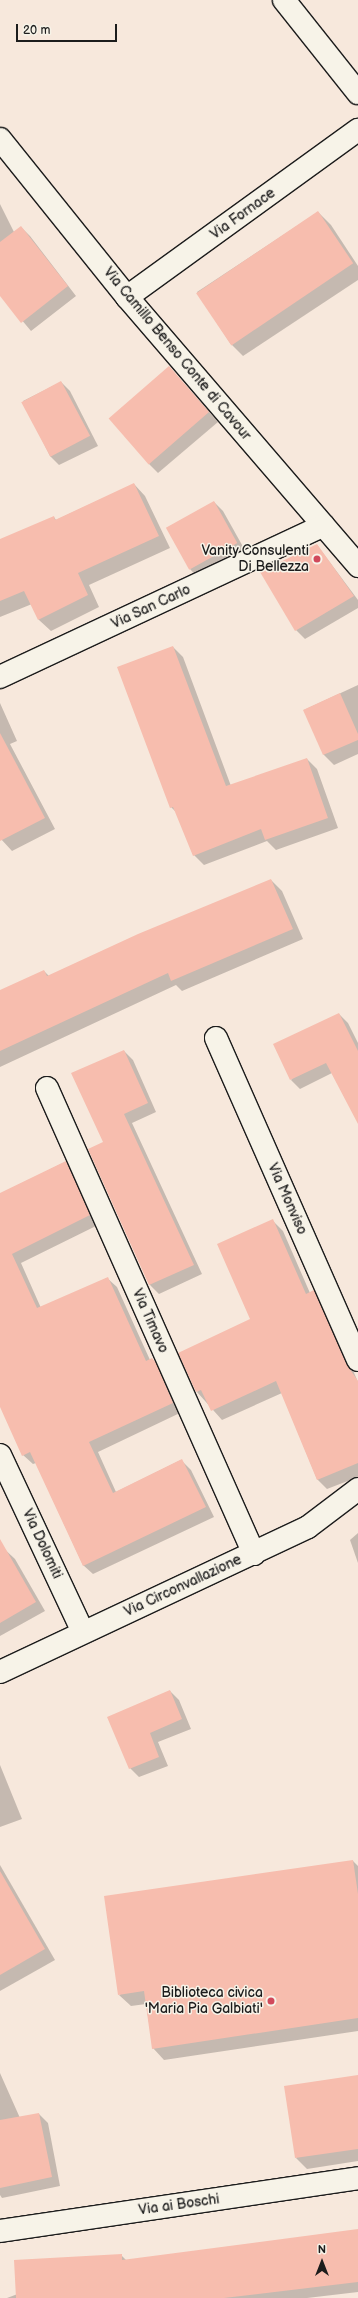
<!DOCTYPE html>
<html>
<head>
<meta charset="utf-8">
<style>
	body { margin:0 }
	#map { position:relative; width:358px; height:2298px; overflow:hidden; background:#f7e8dc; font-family:"Balsamiq Sans",sans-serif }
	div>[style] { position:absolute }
	.shadow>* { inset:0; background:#0003 }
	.building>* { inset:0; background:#f7bdae; transform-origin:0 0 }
	.roads { filter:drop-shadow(1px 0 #1c1c1c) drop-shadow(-1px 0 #1c1c1c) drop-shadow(0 1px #1c1c1c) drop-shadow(0 -1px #1c1c1c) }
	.minor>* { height:22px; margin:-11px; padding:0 11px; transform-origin:11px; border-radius:11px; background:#f7f3e8 }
	.dots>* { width:11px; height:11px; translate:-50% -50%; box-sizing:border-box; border:2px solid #f7f3e8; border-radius:50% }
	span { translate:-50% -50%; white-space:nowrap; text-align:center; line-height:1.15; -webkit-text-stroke:3px #f7f3e8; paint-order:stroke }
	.street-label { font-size:14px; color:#1c1c1c }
	.poi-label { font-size:14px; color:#1c1c1c }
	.right { translate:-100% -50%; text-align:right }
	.north { position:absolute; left:302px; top:2242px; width:40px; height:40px; -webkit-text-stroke:3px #f7f3e8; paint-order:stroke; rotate:0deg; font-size:11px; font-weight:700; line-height:16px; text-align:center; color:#1c1c1c }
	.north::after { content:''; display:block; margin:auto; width:14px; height:18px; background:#1c1c1c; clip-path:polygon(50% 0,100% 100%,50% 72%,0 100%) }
	.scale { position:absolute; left:16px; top:24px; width:101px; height:18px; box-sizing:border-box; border:2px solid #1c1c1c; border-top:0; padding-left:5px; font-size:12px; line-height:14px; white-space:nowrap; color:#1c1c1c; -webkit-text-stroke:3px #f7f3e8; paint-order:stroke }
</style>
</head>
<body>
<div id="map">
	<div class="shadow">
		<i style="clip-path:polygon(0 204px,14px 232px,21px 227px,30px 236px,76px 296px,31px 331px,0 294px)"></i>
		<i style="clip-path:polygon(318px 212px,331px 225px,358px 266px,358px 280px,243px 356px,230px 343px,197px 292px)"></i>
		<i style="clip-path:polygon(169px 367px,218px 422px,158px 473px,149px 464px)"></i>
		<i style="clip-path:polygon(61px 382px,70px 391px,98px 446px,59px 465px,50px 456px,23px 401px)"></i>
		<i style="clip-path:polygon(134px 484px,145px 496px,170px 548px,89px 585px,99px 607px,51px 631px,39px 620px,32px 604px,0 617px,0 540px,54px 517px,56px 520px)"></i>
		<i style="clip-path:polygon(214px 502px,223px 511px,246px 552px,198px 578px,190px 569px,167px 528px)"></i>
		<i style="clip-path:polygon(317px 545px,358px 600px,358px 608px,305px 639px,296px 630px)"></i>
		<i style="clip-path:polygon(173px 647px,183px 657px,231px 786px,307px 759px,317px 769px,338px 828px,276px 850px,267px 841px,204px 865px,194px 855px,177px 813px,171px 807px)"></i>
		<i style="clip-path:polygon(358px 685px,358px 754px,334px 765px,324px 755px,304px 710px)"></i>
		<i style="clip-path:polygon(0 703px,17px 741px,10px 744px,55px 829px,12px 851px,0 838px)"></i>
		<i style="clip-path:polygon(271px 880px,282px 891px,303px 939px,182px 991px,176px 985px,0 1067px,0 992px,44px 971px,49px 976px)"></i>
		<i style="clip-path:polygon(339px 1014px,348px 1023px,358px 1043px,358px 1122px,332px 1073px,300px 1089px,291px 1080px)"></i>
		<i style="clip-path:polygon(124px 1051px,133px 1060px,156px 1112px,132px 1123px,202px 1274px,159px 1294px,150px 1285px,89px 1150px,104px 1143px)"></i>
		<i style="clip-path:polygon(65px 1162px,75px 1171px,98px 1225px,21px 1263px,41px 1308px,107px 1278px,117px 1287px,150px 1360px,152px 1359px,161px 1369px,182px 1412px,98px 1452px,116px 1492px,181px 1460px,191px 1470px,214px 1517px,93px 1574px,83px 1565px,36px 1463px,33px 1464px,23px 1455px,0 1384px,0 1194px)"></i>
		<i style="clip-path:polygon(273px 1221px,283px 1231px,310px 1293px,313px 1291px,323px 1301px,358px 1382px,358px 1477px,327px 1489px,317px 1479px,282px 1393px,222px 1420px,197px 1392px,252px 1320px)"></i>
		<i style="clip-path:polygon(358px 1533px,358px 1563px,350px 1540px)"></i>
		<i style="clip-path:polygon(0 1545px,15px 1559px,45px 1611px,0 1636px)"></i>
		<i style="clip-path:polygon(170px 1691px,179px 1700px,191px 1729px,158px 1742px,168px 1766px,139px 1777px,130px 1768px)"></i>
		<i style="clip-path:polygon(0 1765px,22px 1819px,0 1827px)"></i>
		<i style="clip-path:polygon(353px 1861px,358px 1866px,358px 2031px,164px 2060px,153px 2048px,146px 2004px,131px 2006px,119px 1995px)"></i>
		<i style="clip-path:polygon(0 1865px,55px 1960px,0 1991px)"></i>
		<i style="clip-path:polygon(0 2073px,20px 2118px,39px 2114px,48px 2123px,60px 2186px,2px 2198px,0 2195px)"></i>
		<i style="clip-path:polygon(358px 2085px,358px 2161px,307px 2169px,296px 2158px)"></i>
		<i style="clip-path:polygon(358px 2230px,358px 2292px,307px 2298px,174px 2298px)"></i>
		<i style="clip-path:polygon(121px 2255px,132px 2266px,134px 2298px,7px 2298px)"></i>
	</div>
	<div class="building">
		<i style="left:318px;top:211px;width:63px;height:147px;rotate:56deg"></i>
		<i style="clip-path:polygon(21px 226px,68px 286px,21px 323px,0 296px,0 242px)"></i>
		<i style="left:169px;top:366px;width:61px;height:80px;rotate:49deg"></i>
		<i style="left:61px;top:381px;width:62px;height:45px;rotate:62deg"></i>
		<i style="clip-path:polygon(134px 483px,159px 536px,78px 573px,88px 595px,38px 620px,24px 591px,0 601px,0 539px,54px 516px,55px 520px)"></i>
		<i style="left:214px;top:501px;width:48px;height:55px;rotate:61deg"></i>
		<i style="clip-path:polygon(317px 544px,354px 596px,295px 631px,260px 572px)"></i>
		<i style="clip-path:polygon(173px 646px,226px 786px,307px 758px,328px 818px,265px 840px,261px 829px,193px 856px,173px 807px,170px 808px,117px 667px)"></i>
		<i style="clip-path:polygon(340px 693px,358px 734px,358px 740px,323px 755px,303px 710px)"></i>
		<i style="clip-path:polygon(0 733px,45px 818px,0 841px)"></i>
		<i style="clip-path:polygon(271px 879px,293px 929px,171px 981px,168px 973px,0 1051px,0 990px,44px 970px,47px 976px,138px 934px)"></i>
		<i style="clip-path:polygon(339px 1013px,358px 1051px,358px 1124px,326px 1063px,290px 1080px,273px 1044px)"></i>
		<i style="clip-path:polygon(124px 1050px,148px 1103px,124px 1114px,194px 1265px,149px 1285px,88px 1149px,103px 1142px,71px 1073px)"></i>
		<i style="clip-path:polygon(66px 1161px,90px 1215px,12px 1254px,37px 1308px,108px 1277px,146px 1361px,152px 1358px,156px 1363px,173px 1403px,89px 1442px,113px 1493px,182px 1459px,206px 1507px,83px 1566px,30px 1452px,22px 1456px,0 1407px,0 1193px)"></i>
		<i style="clip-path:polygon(273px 1219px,306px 1294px,314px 1290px,347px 1365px,358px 1381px,358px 1463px,317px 1480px,276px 1381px,211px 1411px,201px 1390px,196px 1392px,178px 1353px,250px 1319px,217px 1244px)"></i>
		<i style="clip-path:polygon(0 1539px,36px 1602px,0 1623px)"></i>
		<i style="clip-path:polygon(170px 1690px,182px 1719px,150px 1733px,159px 1757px,129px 1769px,107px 1717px)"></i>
		<i style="clip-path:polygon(353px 1860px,358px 1894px,358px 2018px,152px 2049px,144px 1991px,118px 1995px,104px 1896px)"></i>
		<i style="clip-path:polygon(0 1871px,45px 1949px,0 1975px)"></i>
		<i style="clip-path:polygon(358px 2075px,358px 2149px,295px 2158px,284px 2086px)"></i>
		<i style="clip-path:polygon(39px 2113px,52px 2177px,0 2188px,0 2120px)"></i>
		<i style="clip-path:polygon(358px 2229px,358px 2282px,224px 2298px,16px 2298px,14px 2260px,122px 2254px,122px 2260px)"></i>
	</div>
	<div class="roads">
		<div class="minor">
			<i style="left:284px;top:0;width:119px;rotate:51.5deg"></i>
			<i style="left:0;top:139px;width:203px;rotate:51.2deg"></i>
			<i style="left:127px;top:297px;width:355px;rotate:49.3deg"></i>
			<i style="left:127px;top:297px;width:285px;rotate:-35.9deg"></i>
			<i style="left:0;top:677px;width:357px;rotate:-25.1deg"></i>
			<i style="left:216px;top:1038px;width:352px;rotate:66.2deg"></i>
			<i style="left:47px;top:1088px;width:510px;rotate:66.05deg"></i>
			<i style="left:0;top:1455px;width:195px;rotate:64.9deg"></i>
			<i style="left:0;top:1672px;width:340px;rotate:-25.2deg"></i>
			<i style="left:308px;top:1527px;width:63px;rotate:-37.2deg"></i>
			<i style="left:0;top:2231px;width:362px;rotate:-8.4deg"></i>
		</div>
	</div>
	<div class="dots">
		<i style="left:317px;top:559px;background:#d1495b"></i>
		<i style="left:271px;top:2001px;background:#d1495b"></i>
	</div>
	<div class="street-label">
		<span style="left:243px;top:214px;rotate:-36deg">Via Fornace</span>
		<span style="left:177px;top:354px;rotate:50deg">Via Camillo Benso Conte di Cavour</span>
		<span style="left:151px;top:607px;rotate:-25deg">Via San Carlo</span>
		<span style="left:287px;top:1199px;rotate:66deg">Via Monviso</span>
		<span style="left:150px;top:1321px;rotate:66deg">Via Timavo</span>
		<span style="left:42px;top:1544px;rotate:65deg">Via Dolomiti</span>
		<span style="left:183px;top:1586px;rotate:-25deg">Via Circonvallazione</span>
		<span style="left:179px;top:2205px;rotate:-8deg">Via ai Boschi</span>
	</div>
	<div class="poi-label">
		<span class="right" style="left:309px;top:559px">Vanity Consulenti<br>Di Bellezza</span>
		<span class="right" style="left:263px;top:2001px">Biblioteca civica<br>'Maria Pia Galbiati'</span>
	</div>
	<div class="north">N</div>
	<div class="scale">20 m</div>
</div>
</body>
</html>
